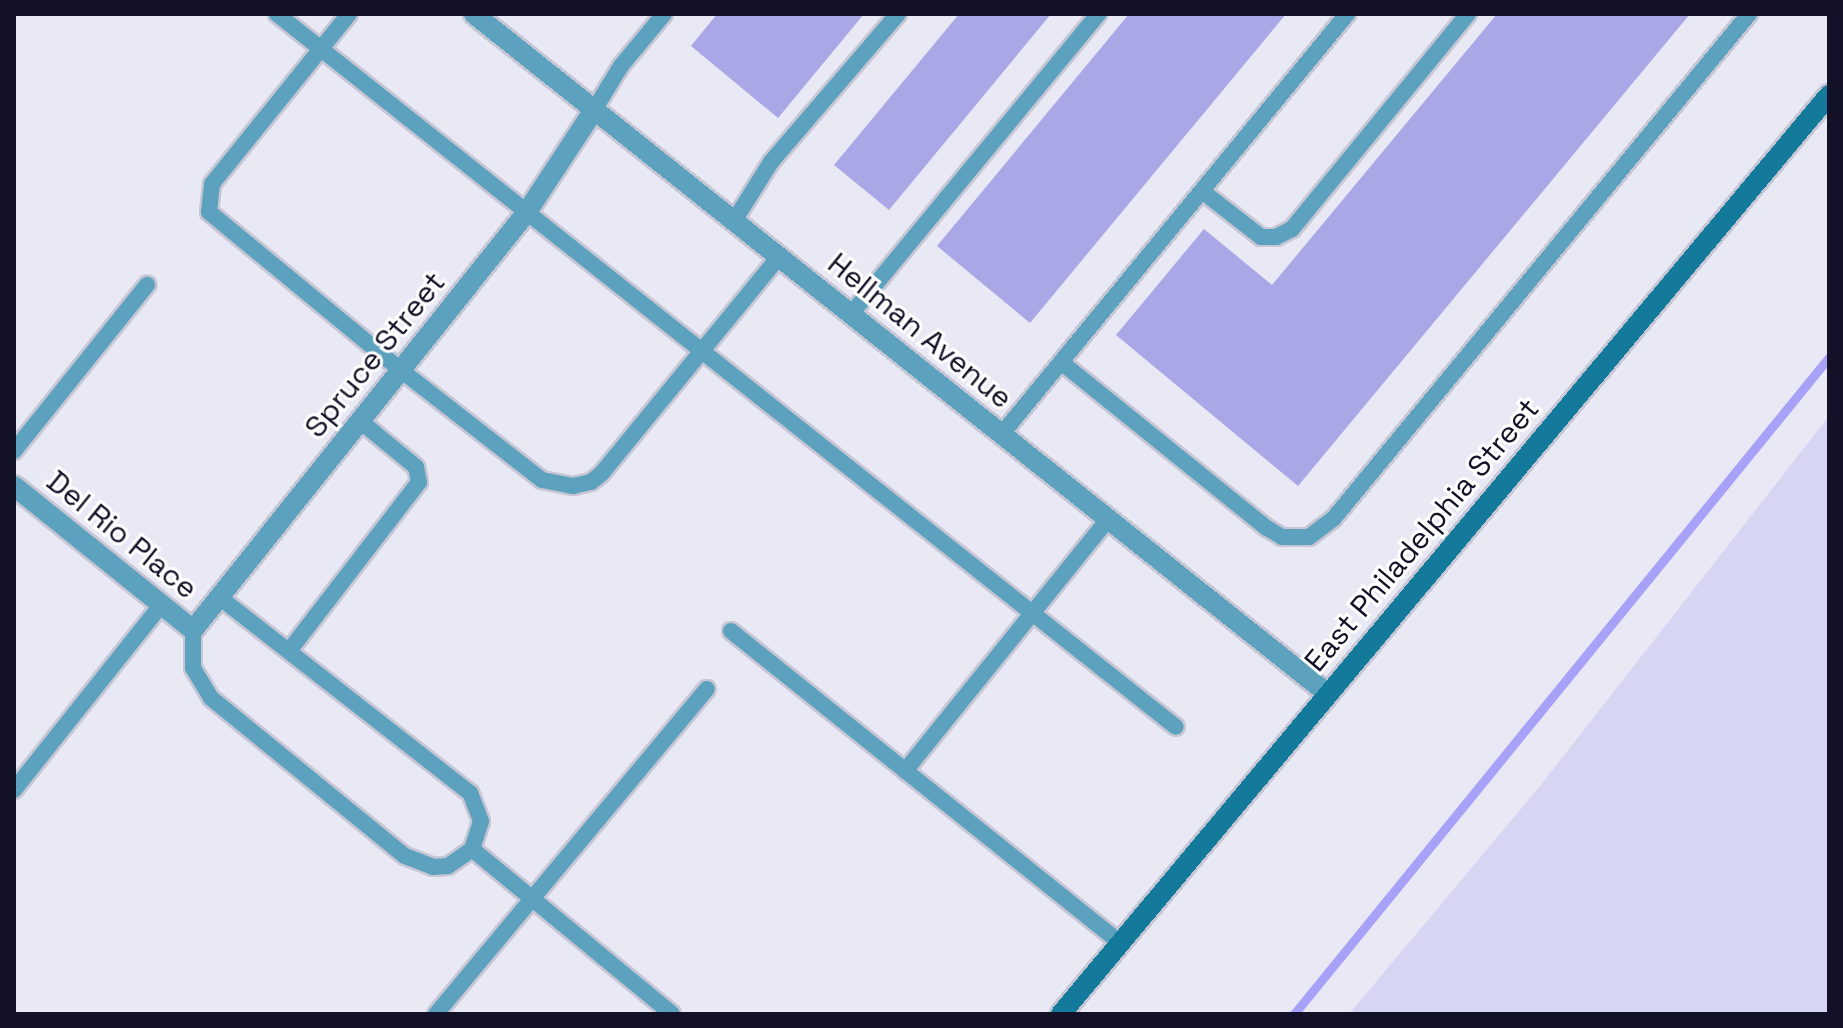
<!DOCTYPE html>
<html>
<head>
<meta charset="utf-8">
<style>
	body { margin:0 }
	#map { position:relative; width:1843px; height:1028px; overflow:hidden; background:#e9e9f6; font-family:"Space Grotesk",sans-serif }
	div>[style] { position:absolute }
	.green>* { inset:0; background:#d6d6f3 }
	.stream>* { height:9px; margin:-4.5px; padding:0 4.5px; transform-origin:4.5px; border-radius:4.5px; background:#a7a1f7 }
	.building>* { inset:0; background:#aaa7e6 }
	.roads { filter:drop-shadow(2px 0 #c7c6d5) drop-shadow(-2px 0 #c7c6d5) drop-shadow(0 2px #c7c6d5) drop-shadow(0 -2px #c7c6d5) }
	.lane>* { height:16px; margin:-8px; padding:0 8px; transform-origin:8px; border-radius:8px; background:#5ca1bd }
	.street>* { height:20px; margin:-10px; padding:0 10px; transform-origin:10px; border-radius:10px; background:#5ca1bd }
	.secondary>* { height:20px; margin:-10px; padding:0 10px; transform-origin:10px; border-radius:10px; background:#147a9b }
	span { translate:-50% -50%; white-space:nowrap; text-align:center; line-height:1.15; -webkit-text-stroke:6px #fff; paint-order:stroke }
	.street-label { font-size:30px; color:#131127 }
	.frame { position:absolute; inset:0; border:16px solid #131127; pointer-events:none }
</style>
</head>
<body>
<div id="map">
	<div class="green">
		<i style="clip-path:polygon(1829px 416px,1829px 1014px,1349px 1014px,1540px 786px)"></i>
	</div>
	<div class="stream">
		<i style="left:1294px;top:1014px;width:847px;rotate:-50.84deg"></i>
	</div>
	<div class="building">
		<i style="clip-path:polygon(717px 14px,864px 14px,778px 118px,691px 46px)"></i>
		<i style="clip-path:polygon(959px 14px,1051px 14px,889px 210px,834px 165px)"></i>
		<i style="clip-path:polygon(1129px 14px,1286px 14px,1030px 323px,937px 246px)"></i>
		<i style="clip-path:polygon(1497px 14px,1690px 14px,1298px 486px,1116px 335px,1204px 229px,1272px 285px)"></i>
	</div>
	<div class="roads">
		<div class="lane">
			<i style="left:277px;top:14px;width:1147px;rotate:38.42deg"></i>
			<i style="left:349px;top:14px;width:218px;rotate:128.9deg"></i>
			<i style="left:212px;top:184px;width:28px;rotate:96deg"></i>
			<i style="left:209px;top:212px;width:250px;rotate:39.5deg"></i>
			<i style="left:402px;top:371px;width:177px;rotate:37.9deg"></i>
			<i style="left:542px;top:480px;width:32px;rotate:11deg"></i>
			<i style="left:573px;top:486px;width:18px;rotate:-13deg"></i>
			<i style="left:591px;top:482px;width:14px;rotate:-39deg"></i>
			<i style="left:602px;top:473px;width:279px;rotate:-50.7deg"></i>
			<i style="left:594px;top:110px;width:52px;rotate:-58.5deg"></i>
			<i style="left:621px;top:66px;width:67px;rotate:-50.4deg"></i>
			<i style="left:1202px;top:191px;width:75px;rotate:37.9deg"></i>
			<i style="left:1261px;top:237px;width:15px"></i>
			<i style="left:1276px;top:237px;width:18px;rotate:-27deg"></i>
			<i style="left:1292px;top:229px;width:278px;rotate:-50.7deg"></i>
			<i style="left:734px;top:221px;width:70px;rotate:-57.9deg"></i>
			<i style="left:771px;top:162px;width:195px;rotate:-49.4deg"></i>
			<i style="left:851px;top:314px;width:389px;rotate:-50.5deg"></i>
			<i style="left:1061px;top:362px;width:265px;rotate:38.9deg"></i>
			<i style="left:1267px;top:528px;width:17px;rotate:31deg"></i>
			<i style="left:1282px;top:537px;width:27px"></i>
			<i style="left:1309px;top:537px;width:31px;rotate:-37deg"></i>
			<i style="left:1334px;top:518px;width:653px;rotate:-50.53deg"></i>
			<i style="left:1001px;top:435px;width:545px;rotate:-50.58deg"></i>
			<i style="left:14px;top:451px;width:213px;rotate:-51.3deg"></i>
			<i style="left:193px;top:630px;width:38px;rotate:90deg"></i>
			<i style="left:193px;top:668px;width:35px;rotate:59deg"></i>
			<i style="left:211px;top:698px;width:250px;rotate:39.2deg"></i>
			<i style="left:405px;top:856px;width:30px;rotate:21deg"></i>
			<i style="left:433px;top:867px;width:15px;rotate:-4deg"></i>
			<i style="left:448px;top:866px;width:29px;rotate:-35deg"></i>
			<i style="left:472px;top:849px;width:29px;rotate:-72deg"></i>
			<i style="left:481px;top:821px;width:30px;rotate:-111deg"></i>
			<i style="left:470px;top:793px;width:318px;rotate:-142deg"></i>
			<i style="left:731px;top:631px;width:499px;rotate:38.7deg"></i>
			<i style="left:289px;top:651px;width:213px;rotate:-52.4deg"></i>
			<i style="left:419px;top:482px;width:15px;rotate:-101deg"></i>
			<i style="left:416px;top:467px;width:72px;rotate:-140.6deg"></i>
			<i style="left:905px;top:771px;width:324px;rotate:-51.1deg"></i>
			<i style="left:14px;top:790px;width:236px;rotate:-51.5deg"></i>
			<i style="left:472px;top:849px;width:259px;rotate:39.5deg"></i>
			<i style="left:436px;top:1014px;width:423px;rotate:-50.2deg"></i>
		</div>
		<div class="street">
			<i style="left:474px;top:14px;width:1092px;rotate:38.53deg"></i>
			<i style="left:14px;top:486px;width:230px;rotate:38.8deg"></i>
			<i style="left:193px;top:630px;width:535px;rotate:-51.37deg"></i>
			<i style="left:527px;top:212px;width:122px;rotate:-56.7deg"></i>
		</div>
		<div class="secondary">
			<i style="left:1061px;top:1014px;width:1198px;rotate:-50.11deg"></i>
		</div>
	</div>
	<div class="street-label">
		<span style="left:920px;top:331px;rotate:39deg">Hellman Avenue</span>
		<span style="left:375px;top:355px;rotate:-51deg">Spruce Street</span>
		<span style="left:122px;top:535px;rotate:39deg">Del Rio Place</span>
		<span style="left:1422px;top:535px;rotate:-50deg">East Philadelphia Street</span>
	</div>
	<div class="frame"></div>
</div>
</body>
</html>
